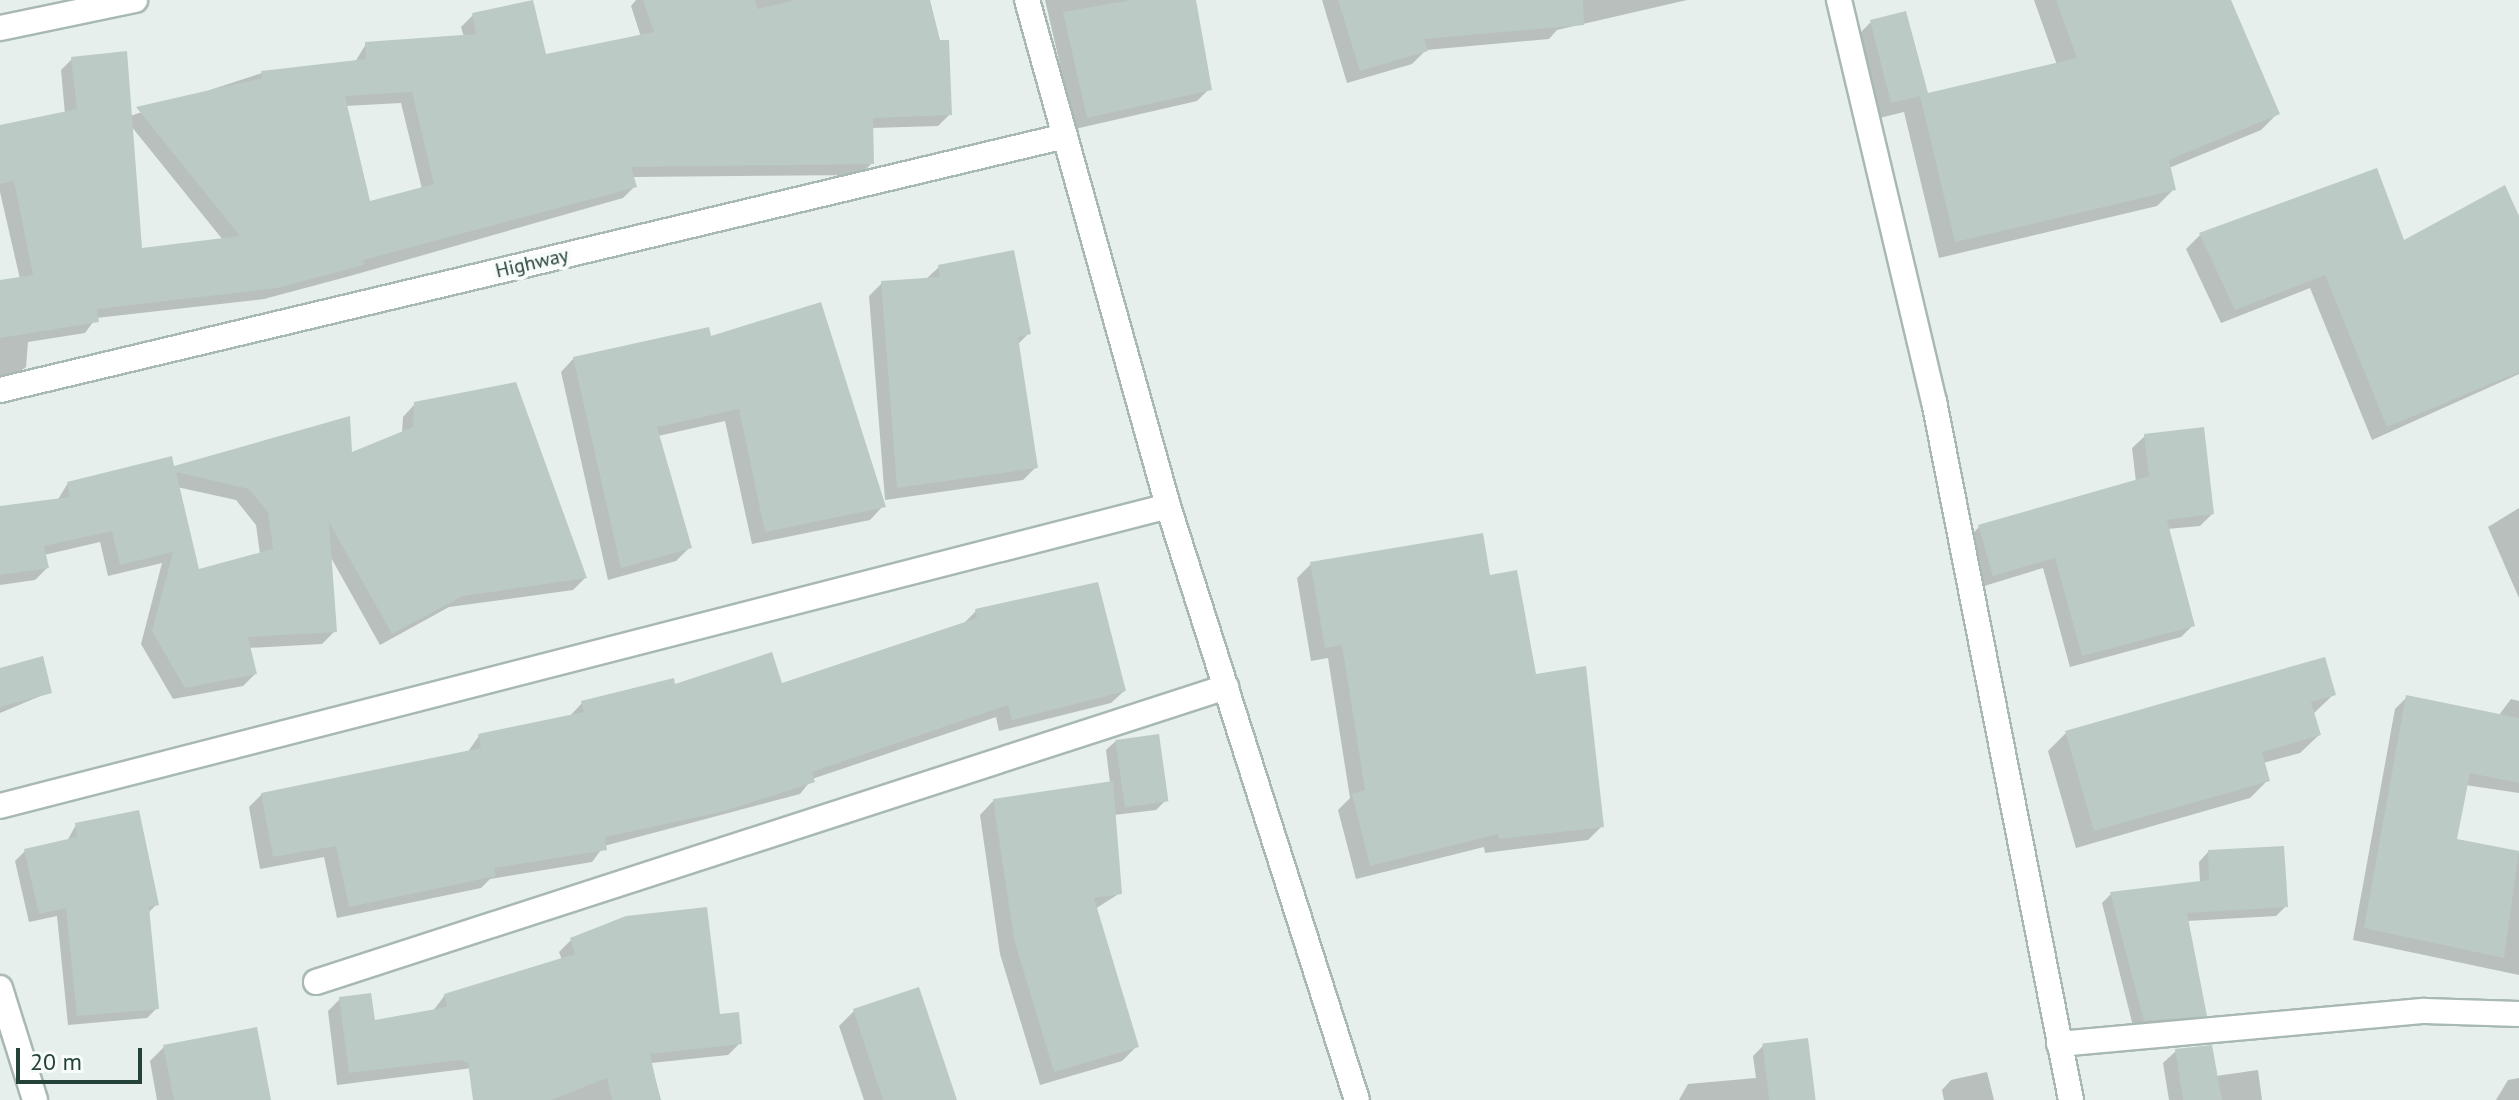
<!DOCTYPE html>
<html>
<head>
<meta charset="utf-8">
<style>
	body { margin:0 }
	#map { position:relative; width:2519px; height:1100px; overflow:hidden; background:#e6efeb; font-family:"PT Sans",sans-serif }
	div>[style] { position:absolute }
	.shadow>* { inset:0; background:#0003 }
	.building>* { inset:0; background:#bbcac4; transform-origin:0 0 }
	.roads { filter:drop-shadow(2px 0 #a8b8b2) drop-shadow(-2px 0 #a8b8b2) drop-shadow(0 2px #a8b8b2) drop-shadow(0 -2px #a8b8b2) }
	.minor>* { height:24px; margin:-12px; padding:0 12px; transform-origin:12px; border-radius:12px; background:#fff }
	span { translate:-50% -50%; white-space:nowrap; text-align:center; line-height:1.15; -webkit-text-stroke:8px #f7fbf9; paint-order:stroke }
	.street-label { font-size:20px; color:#24423a }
	.scale { position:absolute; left:16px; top:1048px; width:126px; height:36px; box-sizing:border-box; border:4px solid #24423a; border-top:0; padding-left:10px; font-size:24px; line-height:28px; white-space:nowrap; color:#24423a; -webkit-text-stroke:6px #f7fbf9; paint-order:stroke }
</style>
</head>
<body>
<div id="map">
	<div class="shadow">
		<i style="clip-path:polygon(evenodd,636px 0,928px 0,950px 114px,938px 126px,871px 128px,872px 163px,860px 175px,632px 177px,635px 186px,623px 198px,350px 276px,264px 299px,96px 318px,85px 333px,28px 342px,26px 367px,0 385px,0 282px,20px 279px,0 192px,0 127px,65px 114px,61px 70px,72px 59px,130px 116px,262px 73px,355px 62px,366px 44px,464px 37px,461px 27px,473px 15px,544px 57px,641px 37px,631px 6px,636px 0,401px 103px,422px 189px,368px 203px,345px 106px,401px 103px,636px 0,131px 126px,223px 240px,140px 251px,131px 126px)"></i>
		<i style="clip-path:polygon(1045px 0,1194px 0,1209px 89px,1197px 101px,1075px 129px)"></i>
		<i style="clip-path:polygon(1322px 0,1687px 0,1557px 30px,1549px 39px,1426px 50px,1412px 64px,1347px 83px)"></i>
		<i style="clip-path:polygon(2034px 0,2229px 0,2278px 113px,2261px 130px,2169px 168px,2174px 189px,2157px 206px,1939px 258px,1904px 112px,1875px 119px,1854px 39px,1871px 22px,1905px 13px,1927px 96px,2057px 65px)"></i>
		<i style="clip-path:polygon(2519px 221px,2519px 374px,2372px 440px,2310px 288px,2221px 323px,2186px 249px,2200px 235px,2403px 243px)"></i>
		<i style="clip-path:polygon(939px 267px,1028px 334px,1017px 345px,1036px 467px,1023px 480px,885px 500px,869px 296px,882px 283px,925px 280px)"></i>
		<i style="clip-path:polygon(709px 338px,883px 506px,870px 520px,752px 544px,725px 421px,658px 436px,690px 547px,676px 561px,608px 580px,561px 372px,574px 358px)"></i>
		<i style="clip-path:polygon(evenodd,415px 404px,585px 578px,573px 590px,449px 607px,380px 645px,330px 556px,335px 631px,322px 644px,249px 648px,255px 674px,243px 686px,173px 699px,141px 644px,162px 563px,108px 576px,100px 542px,44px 555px,47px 568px,35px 580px,0 585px,0 509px,57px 501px,68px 483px,350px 455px,402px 434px,403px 417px,415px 404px,177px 487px,236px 500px,256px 525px,260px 554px,198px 572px,177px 487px)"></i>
		<i style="clip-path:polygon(2145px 436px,2212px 514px,2200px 526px,2167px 529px,2193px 625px,2181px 637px,2070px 667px,2043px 568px,1981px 587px,1967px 539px,1979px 527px,2136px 482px,2132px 448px)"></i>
		<i style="clip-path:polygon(2519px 508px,2519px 598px,2488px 527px)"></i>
		<i style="clip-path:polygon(1311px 564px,1489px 577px,1602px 826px,1588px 840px,1485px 853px,1484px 847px,1356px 879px,1338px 810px,1350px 798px,1328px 658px,1311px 661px,1297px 578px)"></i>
		<i style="clip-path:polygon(976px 611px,1124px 691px,1111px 703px,999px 731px,996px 717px,812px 779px,800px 794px,604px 846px,592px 862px,490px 879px,481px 888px,337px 918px,324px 857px,260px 869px,249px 807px,262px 794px,467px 753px,479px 736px,569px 717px,582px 703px,674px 687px,781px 686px,962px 625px)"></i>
		<i style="clip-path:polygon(0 670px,50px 692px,0 713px)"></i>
		<i style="clip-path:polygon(2334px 694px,2313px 714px,2319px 735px,2300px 753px,2263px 763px,2268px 780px,2250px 798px,2076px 848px,2048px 751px,2066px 733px)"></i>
		<i style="clip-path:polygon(2407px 697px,2499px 715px,2511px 699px,2519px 701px,2519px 793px,2465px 785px,2454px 841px,2519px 853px,2519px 975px,2353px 940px,2395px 709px)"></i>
		<i style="clip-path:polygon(1116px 741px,1166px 800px,1156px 810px,1114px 815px,1120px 893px,1095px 909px,1137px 1046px,1122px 1061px,1040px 1085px,1000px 954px,980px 815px,994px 800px,1110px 783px,1106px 750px)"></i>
		<i style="clip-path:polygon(76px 825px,157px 904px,147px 914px,157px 1008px,147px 1018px,68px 1025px,57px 916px,29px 922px,15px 861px,25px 851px,67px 841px)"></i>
		<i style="clip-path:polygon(2208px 852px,2286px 906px,2276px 916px,2187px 921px,2204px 1015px,2195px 1025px,2134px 1030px,2102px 903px,2111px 894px,2200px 883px,2199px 862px)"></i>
		<i style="clip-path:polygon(571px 940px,718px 1016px,740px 1043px,728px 1055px,651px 1063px,661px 1100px,511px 1100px,568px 1056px,337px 1085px,328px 1011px,340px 999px,373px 1023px,433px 1011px,445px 995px,562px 960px,559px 952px)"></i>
		<i style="clip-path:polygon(917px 990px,954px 1100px,864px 1100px,839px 1026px,854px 1011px)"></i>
		<i style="clip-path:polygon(1763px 1046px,1814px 1100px,1679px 1100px,1688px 1084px,1756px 1078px,1753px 1056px)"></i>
		<i style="clip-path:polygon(164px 1047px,269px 1100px,157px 1100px,150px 1061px)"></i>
		<i style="clip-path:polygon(2176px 1051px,2216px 1076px,2258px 1070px,2262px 1100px,2169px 1100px,2163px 1063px)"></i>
		<i style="clip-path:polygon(1987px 1072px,1994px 1100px,1944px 1100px,1942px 1090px,1951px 1080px)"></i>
		<i style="clip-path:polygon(2519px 1078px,2519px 1100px,2496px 1100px,2508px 1080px)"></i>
	</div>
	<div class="building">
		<i style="clip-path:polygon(evenodd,533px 0,546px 54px,654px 32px,643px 0,755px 0,758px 9px,795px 0,930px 0,940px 40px,949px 40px,952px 115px,873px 118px,874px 164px,631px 167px,637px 187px,363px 260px,364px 265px,277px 288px,97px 309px,99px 322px,0 338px,0 280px,33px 275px,14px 181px,0 184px,0 125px,77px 109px,71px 57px,127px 51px,142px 248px,240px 236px,136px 107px,262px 78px,261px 71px,366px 59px,365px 42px,476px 34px,472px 13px,533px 0,412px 92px,434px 184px,370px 201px,345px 96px,412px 92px)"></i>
		<i style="clip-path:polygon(1132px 0,1196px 0,1212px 90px,1087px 118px,1063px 12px)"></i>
		<i style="clip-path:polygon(1338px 0,1583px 0,1584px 25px,1424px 39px,1428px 51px,1360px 71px)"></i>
		<i style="clip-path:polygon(2056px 0,2231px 0,2280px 114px,2169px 160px,2176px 190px,1955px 242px,1920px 96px,1891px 103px,1870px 20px,1906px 11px,1928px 93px,2077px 58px)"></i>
		<i style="clip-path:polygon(2377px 168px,2404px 240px,2505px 185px,2519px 216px,2519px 372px,2387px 427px,2325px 275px,2235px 310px,2199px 233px)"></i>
		<i style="clip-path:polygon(1014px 250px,1031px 334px,1018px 337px,1038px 468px,897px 488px,881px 281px,940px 277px,938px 265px)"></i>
		<i style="clip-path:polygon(821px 302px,886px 507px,765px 532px,739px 409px,657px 427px,692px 548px,621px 568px,573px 357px,709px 327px,711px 336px)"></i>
		<i style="clip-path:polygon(evenodd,516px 382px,587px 578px,463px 596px,392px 634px,329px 522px,337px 632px,248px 637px,257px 674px,185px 688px,152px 631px,173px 552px,120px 565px,112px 531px,44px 546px,49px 568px,0 575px,0 506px,70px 497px,67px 482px,172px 456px,174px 466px,350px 416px,352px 452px,413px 427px,414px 402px,516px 382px,176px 472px,249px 489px,268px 512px,273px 549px,199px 569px,176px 472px)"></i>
		<i style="clip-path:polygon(2204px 427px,2214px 514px,2167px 520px,2195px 626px,2082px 656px,2055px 558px,1993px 576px,1978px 525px,2149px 476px,2144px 434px)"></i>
		<i style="clip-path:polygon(1483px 533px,1490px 575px,1517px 570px,1536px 674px,1586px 666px,1604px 827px,1499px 839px,1498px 834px,1370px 866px,1352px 794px,1365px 790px,1342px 645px,1325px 648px,1310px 562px)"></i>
		<i style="clip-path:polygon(1098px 582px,1126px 691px,1012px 720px,1008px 705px,812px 772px,815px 782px,721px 812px,605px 837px,607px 850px,494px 868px,496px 876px,349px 907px,336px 846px,273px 857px,261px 793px,481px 748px,478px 734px,584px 712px,581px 701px,674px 678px,675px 684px,772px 652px,782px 683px,977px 618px,975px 609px)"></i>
		<i style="clip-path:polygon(43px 656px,52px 693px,0 707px,0 668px)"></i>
		<i style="clip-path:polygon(2325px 657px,2336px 695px,2311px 702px,2321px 735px,2262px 752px,2270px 781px,2094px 831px,2065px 731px)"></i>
		<i style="clip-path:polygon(2406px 695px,2519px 718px,2519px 783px,2470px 773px,2457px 839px,2519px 851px,2504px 958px,2364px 928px)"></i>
		<i style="left:1159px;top:734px;width:68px;height:44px;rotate:82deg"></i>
		<i style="clip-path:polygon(1113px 781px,1122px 894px,1094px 898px,1139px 1047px,1054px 1072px,1014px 939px,993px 799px)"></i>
		<i style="clip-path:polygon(139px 810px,159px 905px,149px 907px,159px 1009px,77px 1016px,66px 908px,39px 914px,24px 849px,77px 837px,75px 823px)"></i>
		<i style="clip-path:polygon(2284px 846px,2288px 907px,2187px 913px,2207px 1016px,2144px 1021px,2110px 892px,2209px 880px,2208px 850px)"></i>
		<i style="clip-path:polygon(707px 907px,720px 1014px,739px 1012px,742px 1044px,650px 1054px,660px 1100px,612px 1100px,607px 1078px,551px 1100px,473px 1100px,468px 1063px,460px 1060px,349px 1073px,339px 997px,371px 993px,375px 1020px,447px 1007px,444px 994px,575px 954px,570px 938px,626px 916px)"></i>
		<i style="clip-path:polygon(919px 987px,957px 1100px,883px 1100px,853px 1009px)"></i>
		<i style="clip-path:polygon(257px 1027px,271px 1100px,174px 1100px,163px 1045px)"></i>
		<i style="left:1808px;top:1038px;width:63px;height:46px;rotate:83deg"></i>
		<i style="clip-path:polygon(2212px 1045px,2222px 1100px,2183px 1100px,2175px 1049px)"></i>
	</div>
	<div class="roads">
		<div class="minor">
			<i style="left:1027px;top:0;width:525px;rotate:74.43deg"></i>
			<i style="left:1168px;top:506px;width:623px;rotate:72.35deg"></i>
			<i style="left:1839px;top:0;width:412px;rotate:76.7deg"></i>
			<i style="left:1934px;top:401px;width:712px;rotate:78.91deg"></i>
			<i style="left:0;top:28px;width:138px;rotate:-11.7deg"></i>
			<i style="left:0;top:390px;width:1095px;rotate:-13.41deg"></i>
			<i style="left:0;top:806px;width:1206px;rotate:-14.4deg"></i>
			<i style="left:316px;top:982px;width:957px;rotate:-17.96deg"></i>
			<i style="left:0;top:988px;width:117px;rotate:72.6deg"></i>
			<i style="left:2059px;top:1044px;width:367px;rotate:-5.2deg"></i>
			<i style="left:2425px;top:1011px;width:94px;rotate:1.8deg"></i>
		</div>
	</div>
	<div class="street-label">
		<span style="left:532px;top:263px;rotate:-13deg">Highway</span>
	</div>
	<div class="scale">20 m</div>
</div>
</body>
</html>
